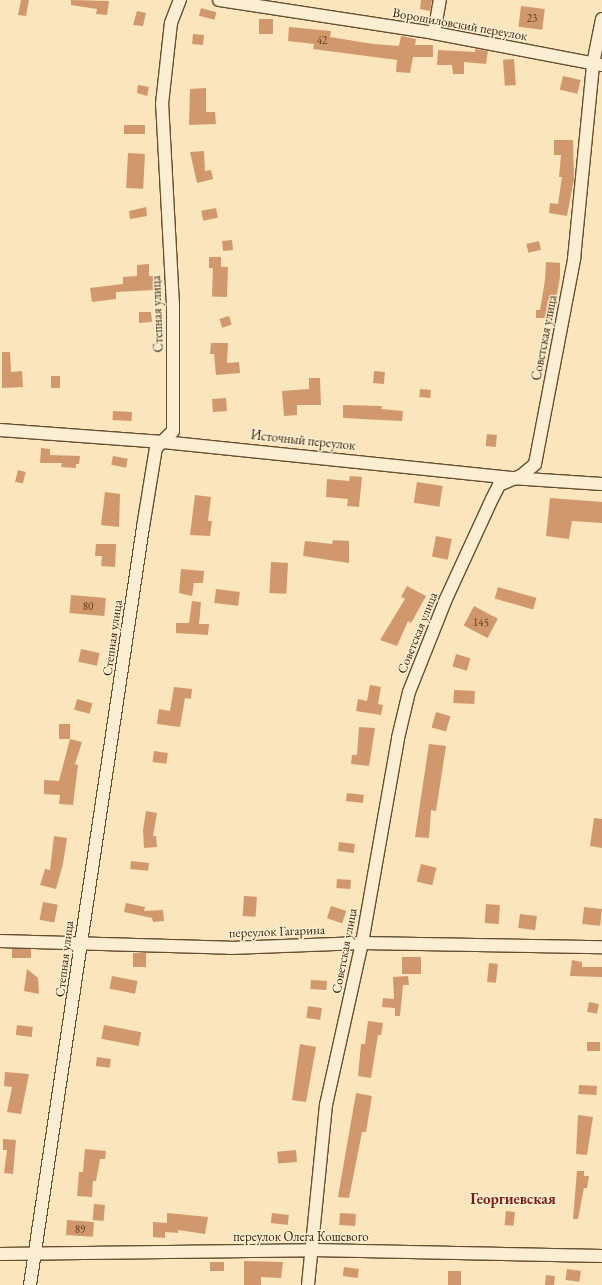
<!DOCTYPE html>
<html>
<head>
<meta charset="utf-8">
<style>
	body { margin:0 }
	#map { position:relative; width:602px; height:1285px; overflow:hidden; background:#fae5bc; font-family:"EB Garamond",serif }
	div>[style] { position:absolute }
	.building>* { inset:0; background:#d2986d; transform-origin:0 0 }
	.roads { filter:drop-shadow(1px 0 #644f2f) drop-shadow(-1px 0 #644f2f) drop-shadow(0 1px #644f2f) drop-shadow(0 -1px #644f2f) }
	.street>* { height:12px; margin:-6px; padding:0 6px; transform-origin:6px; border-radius:6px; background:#fceed3 }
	span { translate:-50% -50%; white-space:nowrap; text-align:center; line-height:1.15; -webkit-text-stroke:3px #fceed3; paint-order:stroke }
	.number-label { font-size:11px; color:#5a3c1b }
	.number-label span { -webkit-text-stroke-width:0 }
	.street-label { font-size:13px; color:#321d00 }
	.quarter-label { font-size:15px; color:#7a1f14; font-weight:700 }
</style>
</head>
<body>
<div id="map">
	<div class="building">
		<i style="clip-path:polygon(21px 0,29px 0,26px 16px,18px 15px)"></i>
		<i style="clip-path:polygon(71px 0,109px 1px,107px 15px,96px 14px,97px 9px,71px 5px)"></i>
		<i style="clip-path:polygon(421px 0,432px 0,430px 11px,420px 9px)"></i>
		<i style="left:521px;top:6px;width:24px;height:21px;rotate:7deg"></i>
		<i style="left:201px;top:8px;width:16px;height:8px;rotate:15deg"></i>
		<i style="clip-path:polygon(137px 11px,146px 13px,143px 26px,133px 25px)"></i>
		<i style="left:259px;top:19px;width:14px;height:15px"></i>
		<i style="clip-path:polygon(289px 27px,331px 31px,330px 37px,373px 44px,399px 46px,401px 36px,416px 39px,415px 45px,433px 45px,433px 57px,413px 57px,410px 73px,396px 72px,397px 60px,313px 49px,314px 44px,288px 41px)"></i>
		<i style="left:193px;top:34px;width:11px;height:10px;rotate:5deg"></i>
		<i style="clip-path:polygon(475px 49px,488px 51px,486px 64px,464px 62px,464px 74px,453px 74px,452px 65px,437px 65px,438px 50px,475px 52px)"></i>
		<i style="left:514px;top:59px;width:26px;height:11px;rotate:86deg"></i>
		<i style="left:563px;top:76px;width:18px;height:14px;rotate:13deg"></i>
		<i style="clip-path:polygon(138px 85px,149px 87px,147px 96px,137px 93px)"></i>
		<i style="clip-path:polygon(206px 88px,206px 112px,215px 112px,216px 124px,189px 125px,190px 89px)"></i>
		<i style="left:124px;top:125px;width:21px;height:9px"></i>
		<i style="clip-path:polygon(554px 140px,573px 140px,574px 179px,567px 216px,549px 213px,550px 203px,558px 204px,562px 177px,559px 177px,561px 155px,554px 155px)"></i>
		<i style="clip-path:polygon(204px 151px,205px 171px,211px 170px,213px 179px,197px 183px,190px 152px)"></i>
		<i style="left:128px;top:153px;width:17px;height:35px;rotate:3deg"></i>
		<i style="clip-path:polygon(146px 207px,147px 216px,130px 219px,129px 211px)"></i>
		<i style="left:216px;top:208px;width:10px;height:15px;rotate:79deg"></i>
		<i style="left:232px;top:240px;width:10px;height:10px;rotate:84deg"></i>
		<i style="left:539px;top:241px;width:9px;height:13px;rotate:77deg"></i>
		<i style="left:209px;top:257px;width:12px;height:11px"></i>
		<i style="clip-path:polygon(546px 262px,560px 263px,560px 277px,556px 300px,551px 299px,552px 318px,536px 318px,536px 310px,540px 310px,545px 280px)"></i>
		<i style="clip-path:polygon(149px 264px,149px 276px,154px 276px,154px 290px,116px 292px,116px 299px,92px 302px,90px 288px,123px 284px,123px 277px,137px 276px,137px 265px)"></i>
		<i style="left:228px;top:267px;width:30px;height:15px;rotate:92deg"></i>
		<i style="clip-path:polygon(139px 312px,151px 312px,152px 322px,139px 323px)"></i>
		<i style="left:229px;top:316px;width:9px;height:10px;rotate:72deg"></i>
		<i style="clip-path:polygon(211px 343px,228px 343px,227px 363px,239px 362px,240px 373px,216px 375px,214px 354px,210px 354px)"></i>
		<i style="clip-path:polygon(2px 352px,10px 352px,11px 372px,22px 371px,23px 387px,2px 388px)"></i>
		<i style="left:374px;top:371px;width:11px;height:12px;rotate:5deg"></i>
		<i style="left:51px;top:376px;width:9px;height:12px"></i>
		<i style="clip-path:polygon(309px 378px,320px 378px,321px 405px,297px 405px,297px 415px,284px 416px,282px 391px,309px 389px)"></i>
		<i style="left:420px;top:389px;width:11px;height:8px;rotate:5deg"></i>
		<i style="left:226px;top:398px;width:13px;height:14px;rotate:86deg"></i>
		<i style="clip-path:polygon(343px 405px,382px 406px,381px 409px,403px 411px,402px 421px,343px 418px)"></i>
		<i style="left:113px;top:411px;width:19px;height:9px;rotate:3deg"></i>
		<i style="left:487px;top:434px;width:10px;height:12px;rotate:6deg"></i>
		<i style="clip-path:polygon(41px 448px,50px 449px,50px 455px,80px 456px,79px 464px,76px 464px,76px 468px,61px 467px,62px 463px,40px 463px)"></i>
		<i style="left:113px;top:456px;width:15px;height:9px;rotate:11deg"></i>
		<i style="left:18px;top:470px;width:8px;height:12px;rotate:14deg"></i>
		<i style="clip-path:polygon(350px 476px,362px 477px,359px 507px,347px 506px,348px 499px,326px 497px,327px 479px,349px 481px)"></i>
		<i style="left:417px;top:482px;width:26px;height:21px;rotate:9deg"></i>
		<i style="clip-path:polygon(105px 492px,120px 494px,119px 527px,101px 525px)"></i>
		<i style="clip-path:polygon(195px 495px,211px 497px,208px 521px,212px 521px,210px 536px,190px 535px)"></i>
		<i style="clip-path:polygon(550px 498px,602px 502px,602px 523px,572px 521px,569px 539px,546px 536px)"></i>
		<i style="left:436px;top:536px;width:16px;height:21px;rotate:11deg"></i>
		<i style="clip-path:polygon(333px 540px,349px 541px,349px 563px,303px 556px,305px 541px,332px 544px)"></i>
		<i style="clip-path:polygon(96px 544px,116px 544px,115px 567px,101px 566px,102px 556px,95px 556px)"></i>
		<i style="left:271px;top:562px;width:17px;height:31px;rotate:3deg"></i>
		<i style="clip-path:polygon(181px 569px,204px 571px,203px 583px,194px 583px,192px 596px,179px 593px)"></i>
		<i style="clip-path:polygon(407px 586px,426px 596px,411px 623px,408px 621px,397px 646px,380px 640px,405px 599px,401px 597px)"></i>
		<i style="left:498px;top:587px;width:40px;height:12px;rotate:16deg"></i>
		<i style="left:216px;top:589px;width:24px;height:14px;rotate:7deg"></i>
		<i style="left:71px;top:595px;width:35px;height:18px;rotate:5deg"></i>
		<i style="clip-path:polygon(192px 601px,201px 602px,199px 624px,209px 624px,208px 635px,176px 633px,176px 623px,189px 623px)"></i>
		<i style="left:474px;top:606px;width:27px;height:22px;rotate:28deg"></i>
		<i style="left:81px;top:649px;width:19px;height:13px;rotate:12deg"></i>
		<i style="left:456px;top:654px;width:15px;height:13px;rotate:16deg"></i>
		<i style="clip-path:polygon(370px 685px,381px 687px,378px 704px,383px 705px,381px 715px,356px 711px,358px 699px,367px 701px)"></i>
		<i style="clip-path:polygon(174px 687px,192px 689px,191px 699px,185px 698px,180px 727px,157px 724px,159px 709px,170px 711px)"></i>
		<i style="left:454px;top:690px;width:21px;height:13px;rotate:3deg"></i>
		<i style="left:77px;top:699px;width:16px;height:11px;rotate:15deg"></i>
		<i style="left:436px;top:712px;width:15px;height:16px;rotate:16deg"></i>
		<i style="left:59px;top:724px;width:11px;height:15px"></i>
		<i style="clip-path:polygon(359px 727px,375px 728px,369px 766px,351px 764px,352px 755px,357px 755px)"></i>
		<i style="clip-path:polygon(70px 739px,82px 742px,75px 764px,78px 765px,73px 805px,59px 804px,60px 795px,44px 794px,44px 780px,59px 781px)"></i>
		<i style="clip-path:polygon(429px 744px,446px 746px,436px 811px,431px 810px,429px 838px,415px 837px)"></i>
		<i style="left:154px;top:751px;width:14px;height:11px;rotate:8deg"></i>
		<i style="left:347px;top:793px;width:17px;height:8px;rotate:7deg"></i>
		<i style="clip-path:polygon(146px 811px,157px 813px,153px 836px,156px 836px,157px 847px,144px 848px,143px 830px)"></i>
		<i style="clip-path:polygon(594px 818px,602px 819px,602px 848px,590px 846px)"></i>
		<i style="clip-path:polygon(54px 836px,67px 838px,63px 864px,56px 889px,40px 885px,45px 869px,50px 870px)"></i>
		<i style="left:339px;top:842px;width:16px;height:9px;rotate:7deg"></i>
		<i style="left:131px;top:861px;width:18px;height:8px;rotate:6deg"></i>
		<i style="left:421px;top:864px;width:16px;height:18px;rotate:14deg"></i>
		<i style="left:337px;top:879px;width:14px;height:9px;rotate:4deg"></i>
		<i style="left:244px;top:896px;width:13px;height:20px;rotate:4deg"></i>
		<i style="left:43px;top:902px;width:15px;height:18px;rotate:11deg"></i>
		<i style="clip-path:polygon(126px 903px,145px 907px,144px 911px,163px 910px,164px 921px,153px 922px,152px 918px,124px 912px)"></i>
		<i style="left:486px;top:904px;width:14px;height:19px;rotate:4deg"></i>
		<i style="left:331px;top:906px;width:16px;height:13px;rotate:18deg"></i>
		<i style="left:584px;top:907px;width:18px;height:17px;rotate:6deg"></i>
		<i style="left:520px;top:914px;width:17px;height:14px;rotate:7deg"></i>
		<i style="left:12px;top:949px;width:19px;height:9px"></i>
		<i style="left:133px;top:953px;width:13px;height:14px"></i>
		<i style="left:402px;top:957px;width:19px;height:17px"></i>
		<i style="clip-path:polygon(572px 960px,582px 962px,582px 967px,602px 967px,602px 977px,570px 976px)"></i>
		<i style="left:489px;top:963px;width:9px;height:19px;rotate:6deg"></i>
		<i style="clip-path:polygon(27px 969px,38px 978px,39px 994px,24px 991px)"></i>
		<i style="left:112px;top:976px;width:26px;height:13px;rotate:11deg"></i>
		<i style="clip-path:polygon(408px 976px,409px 985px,403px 985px,400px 1016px,395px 1016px,395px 1008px,382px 1007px,383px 998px,394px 999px,393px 977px)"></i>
		<i style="left:311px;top:980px;width:16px;height:9px;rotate:4deg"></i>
		<i style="left:589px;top:1002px;width:10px;height:10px;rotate:11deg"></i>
		<i style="left:308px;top:1006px;width:14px;height:12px;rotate:8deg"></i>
		<i style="clip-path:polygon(368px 1021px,383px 1023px,381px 1035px,378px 1035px,371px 1078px,358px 1076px,361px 1044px,365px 1044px)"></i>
		<i style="left:17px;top:1025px;width:16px;height:10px;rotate:7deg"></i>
		<i style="left:104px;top:1025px;width:38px;height:14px;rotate:11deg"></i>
		<i style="left:587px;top:1042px;width:13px;height:9px"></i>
		<i style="clip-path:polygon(300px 1044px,316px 1047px,306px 1102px,292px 1100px)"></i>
		<i style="left:97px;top:1057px;width:14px;height:9px;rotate:8deg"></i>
		<i style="clip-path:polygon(5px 1072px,29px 1074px,21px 1114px,7px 1112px,12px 1087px,4px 1086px)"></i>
		<i style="left:579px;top:1085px;width:18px;height:9px;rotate:3deg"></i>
		<i style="clip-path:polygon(356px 1093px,372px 1096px,366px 1132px,362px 1132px,349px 1198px,338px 1197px)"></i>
		<i style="clip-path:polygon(578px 1115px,593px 1117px,587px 1155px,576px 1154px)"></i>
		<i style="clip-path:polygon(3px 1139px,16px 1140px,13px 1174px,4px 1173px,7px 1150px,3px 1150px)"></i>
		<i style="clip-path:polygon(85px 1149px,106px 1151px,105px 1159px,100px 1159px,96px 1181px,93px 1181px,92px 1197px,77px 1196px,79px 1172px,83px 1172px)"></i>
		<i style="left:296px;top:1150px;width:12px;height:19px;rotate:85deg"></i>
		<i style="clip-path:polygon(577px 1171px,584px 1171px,584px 1176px,589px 1176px,587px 1188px,584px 1188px,578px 1219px,573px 1219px)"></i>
		<i style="left:94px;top:1204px;width:11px;height:16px;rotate:5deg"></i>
		<i style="left:506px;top:1211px;width:9px;height:14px;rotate:6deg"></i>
		<i style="clip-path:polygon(167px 1213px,208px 1217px,205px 1234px,178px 1230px,178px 1233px,165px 1232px,165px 1238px,153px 1237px,153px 1222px,167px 1223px)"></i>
		<i style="left:272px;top:1213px;width:17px;height:10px;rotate:7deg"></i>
		<i style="left:340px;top:1213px;width:16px;height:12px;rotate:4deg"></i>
		<i style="left:67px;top:1220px;width:27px;height:15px;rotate:4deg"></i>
		<i style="clip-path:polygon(244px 1261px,283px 1262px,281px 1278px,261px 1277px,261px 1285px,244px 1285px)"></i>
		<i style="left:210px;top:1262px;width:14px;height:9px"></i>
		<i style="left:344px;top:1267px;width:15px;height:9px;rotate:8deg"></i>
		<i style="left:567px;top:1269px;width:14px;height:11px;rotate:8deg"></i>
		<i style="left:448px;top:1271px;width:13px;height:14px"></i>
		<i style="left:546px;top:1275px;width:9px;height:10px;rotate:6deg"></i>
	</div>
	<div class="roads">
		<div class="street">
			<i style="left:219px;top:0;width:218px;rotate:8.7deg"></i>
			<i style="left:434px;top:33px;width:171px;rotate:10.8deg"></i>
			<i style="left:434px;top:33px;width:34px;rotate:-80deg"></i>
			<i style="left:0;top:430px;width:163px;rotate:4.2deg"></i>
			<i style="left:163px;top:442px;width:350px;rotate:5.9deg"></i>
			<i style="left:511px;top:478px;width:91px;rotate:3.8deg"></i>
			<i style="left:0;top:941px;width:230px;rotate:1.7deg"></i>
			<i style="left:230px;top:948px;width:132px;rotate:-2.2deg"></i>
			<i style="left:362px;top:943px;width:240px;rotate:1deg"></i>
			<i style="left:0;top:1254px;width:313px;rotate:-0.7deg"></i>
			<i style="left:313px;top:1250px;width:289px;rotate:1.2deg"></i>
			<i style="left:30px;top:1285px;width:766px;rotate:-81.52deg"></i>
			<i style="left:143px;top:527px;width:80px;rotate:-80.7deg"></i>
			<i style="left:156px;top:448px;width:24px;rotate:-45deg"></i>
			<i style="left:173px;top:431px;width:126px;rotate:-90deg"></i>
			<i style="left:173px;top:305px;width:201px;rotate:-93.1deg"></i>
			<i style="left:162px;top:104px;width:81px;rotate:-83.7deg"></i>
			<i style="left:171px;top:23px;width:25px;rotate:-69deg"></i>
			<i style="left:308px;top:1285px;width:181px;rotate:-84.3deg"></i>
			<i style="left:326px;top:1105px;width:166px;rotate:-77.5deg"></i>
			<i style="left:362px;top:943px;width:208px;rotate:-80deg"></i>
			<i style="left:398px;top:738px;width:47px;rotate:-76.6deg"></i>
			<i style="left:409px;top:692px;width:100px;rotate:-68.3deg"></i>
			<i style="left:446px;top:599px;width:110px;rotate:-65.3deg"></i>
			<i style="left:492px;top:499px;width:16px;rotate:-63deg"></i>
			<i style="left:499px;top:485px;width:25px;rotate:-23deg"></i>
			<i style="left:522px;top:475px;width:17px;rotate:-40deg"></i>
			<i style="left:535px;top:464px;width:209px;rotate:-79.2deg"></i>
			<i style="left:574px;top:259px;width:196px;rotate:-84.4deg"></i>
			<i style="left:593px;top:64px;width:46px;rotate:-78.7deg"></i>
		</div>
	</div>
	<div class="number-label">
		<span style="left:532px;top:18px">23</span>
		<span style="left:322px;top:40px">42</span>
		<span style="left:88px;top:606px">80</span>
		<span style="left:481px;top:622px">145</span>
		<span style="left:80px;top:1229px">89</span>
	</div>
	<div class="street-label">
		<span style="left:460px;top:25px;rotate:10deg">Ворошиловский переулок</span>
		<span style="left:158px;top:314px;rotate:-92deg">Степная улица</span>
		<span style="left:545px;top:338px;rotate:-79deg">Советская улица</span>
		<span style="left:303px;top:441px;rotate:6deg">Источный переулок</span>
		<span style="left:418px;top:633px;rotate:-68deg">Советская улица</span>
		<span style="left:113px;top:638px;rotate:-82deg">Степная улица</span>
		<span style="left:277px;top:932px;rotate:-2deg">переулок Гагарина</span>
		<span style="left:345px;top:951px;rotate:-79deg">Советская улица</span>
		<span style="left:65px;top:959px;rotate:-83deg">Степная улица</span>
		<span style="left:301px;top:1237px">переулок Олега Кошевого</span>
	</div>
	<div class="quarter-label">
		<span style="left:513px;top:1199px">Георгиевская</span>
	</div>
</div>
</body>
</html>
